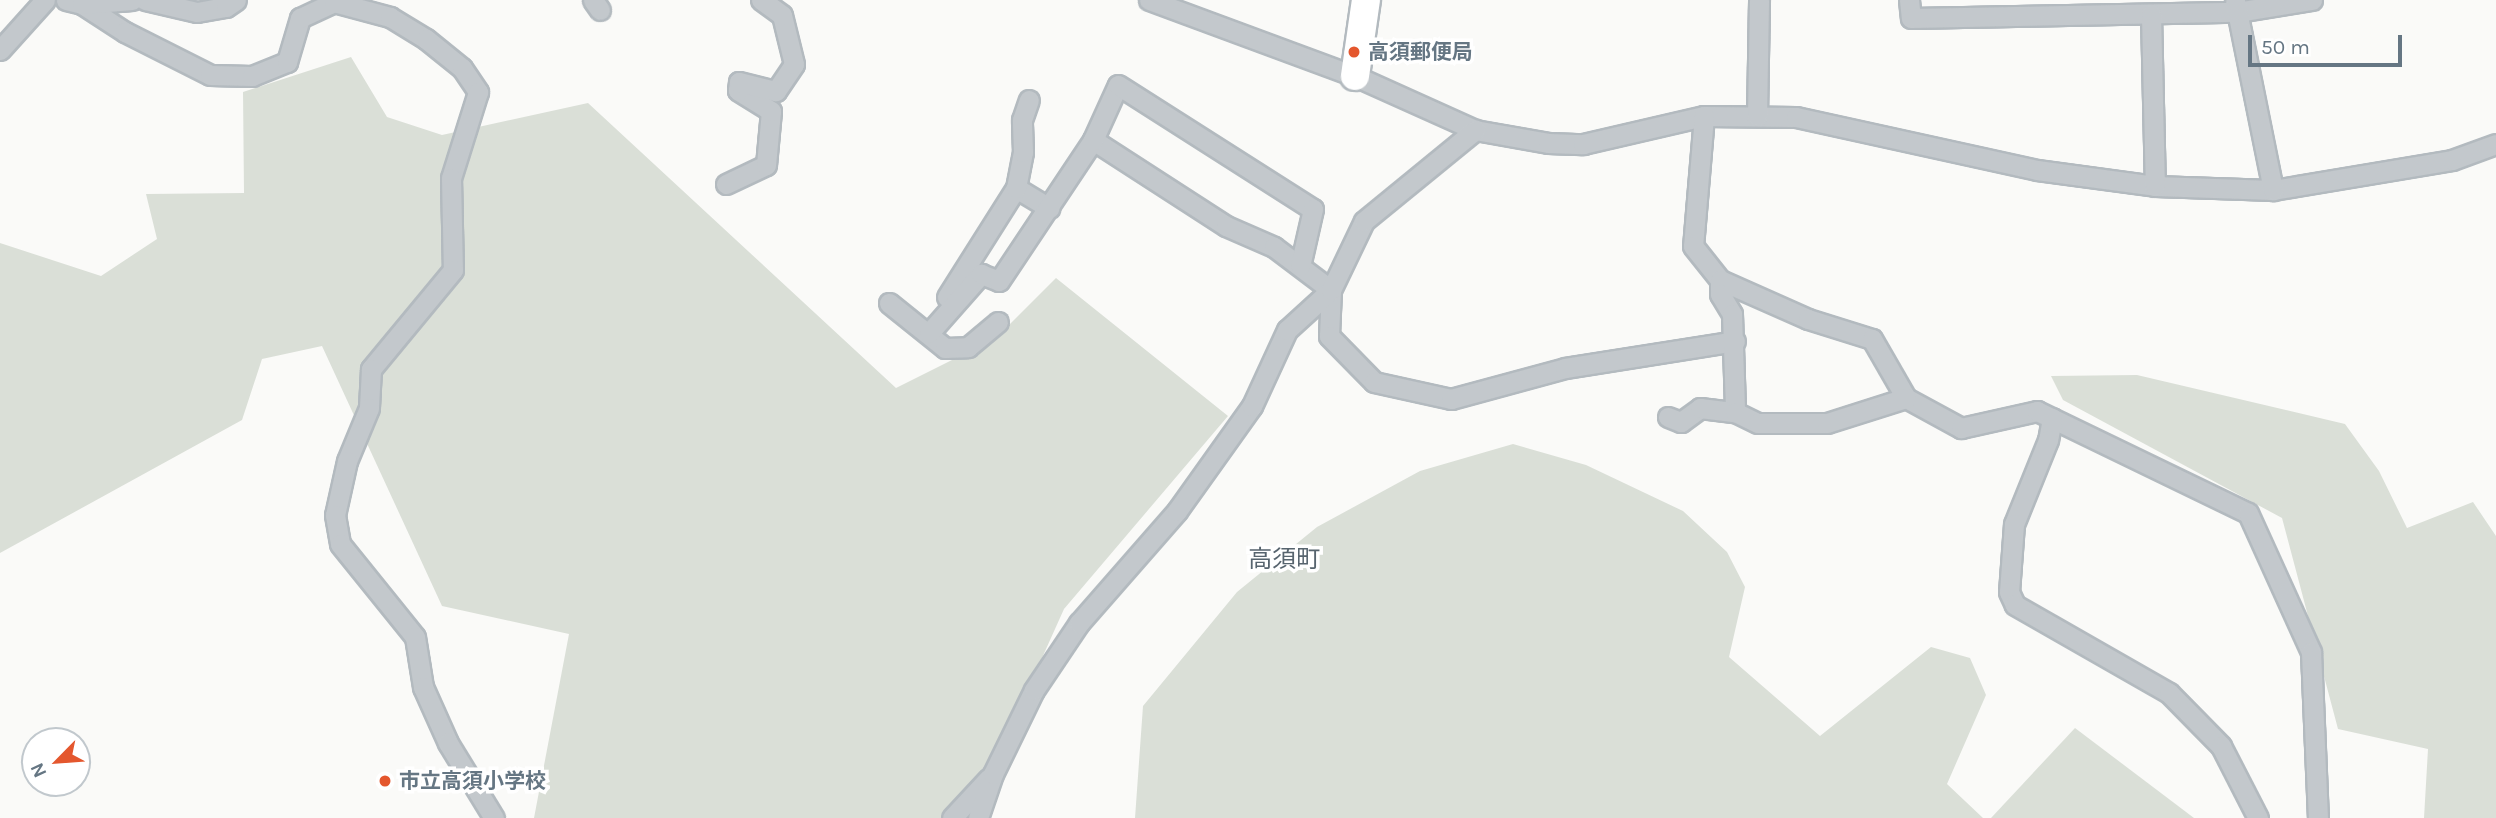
<!DOCTYPE html>
<html>
<head>
<meta charset="utf-8">
<style>
	body { margin:0 }
	#map { position:relative; width:2496px; height:818px; overflow:hidden; background:#fafaf8; font-family:Karla,"Noto Sans JP",sans-serif }
	div>[style] { position:absolute }
	.green>* { inset:0; background:#dadfd7 }
	.roads { filter:drop-shadow(2px 0 #b3babf) drop-shadow(-2px 0 #b3babf) drop-shadow(0 2px #b3babf) drop-shadow(0 -2px #b3babf) }
	.street>* { height:19px; margin:-9.5px; padding:0 9.5px; transform-origin:9.5px; border-radius:9.5px; background:#c3c8cc }
	.secondary>* { height:28px; margin:-14px; padding:0 14px; transform-origin:14px; border-radius:14px; background:#fff }
	.dots>* { width:19px; height:19px; translate:-50% -50%; box-sizing:border-box; border:4px solid #fff; border-radius:50% }
	span { translate:-50% -50%; white-space:nowrap; text-align:center; line-height:1.15; -webkit-text-stroke:7px #fff; paint-order:stroke }
	.poi-label { font-size:21px; color:#657683; font-weight:700 }
	.left { translate:0 -50%; text-align:left }
	.quarter-label { font-size:24px; color:#57646e }
	.north { position:absolute; left:21px; top:727px; width:70px; height:70px; box-sizing:border-box; background:#fff; border:2px solid #c1c8cd; border-radius:50%; rotate:245deg; font-size:19px; font-weight:700; line-height:28px; text-align:center; color:#657683 }
	.north::after { content:''; display:block; margin:auto; width:24px; height:32px; background:#e4572e; clip-path:polygon(50% 0,100% 100%,50% 72%,0 100%) }
	.scale { position:absolute; left:2248px; top:35px; width:154px; height:32px; box-sizing:border-box; border:4px solid #657683; border-top:0; padding-left:9px; font-size:21px; line-height:24px; white-space:nowrap; color:#657683; -webkit-text-stroke:5px #fff; paint-order:stroke }
</style>
</head>
<body>
<div id="map">
	<div class="green">
		<i style="clip-path:polygon(351px 57px,387px 117px,442px 135px,588px 103px,896px 388px,996px 338px,1056px 278px,1228px 416px,1064px 609px,970px 818px,534px 818px,569px 634px,442px 606px,322px 346px,262px 359px,242px 420px,0 553px,0 243px,101px 276px,157px 239px,146px 194px,244px 193px,243px 92px)"></i>
		<i style="clip-path:polygon(2137px 375px,2345px 424px,2379px 471px,2407px 528px,2473px 502px,2496px 536px,2496px 818px,2424px 818px,2428px 749px,2338px 729px,2282px 518px,2063px 400px,2051px 376px)"></i>
		<i style="clip-path:polygon(1513px 444px,1586px 465px,1683px 511px,1727px 552px,1745px 587px,1729px 657px,1820px 736px,1931px 647px,1970px 658px,1986px 695px,1947px 784px,1983px 818px,1135px 818px,1143px 706px,1237px 592px,1317px 527px,1420px 471px)"></i>
		<i style="clip-path:polygon(2075px 728px,2194px 818px,1991px 818px)"></i>
	</div>
	<div class="roads">
		<div class="street">
			<i style="left:66px;top:0;width:16px;rotate:14deg"></i>
			<i style="left:82px;top:4px;width:51px;rotate:33.1deg"></i>
			<i style="left:125px;top:32px;width:95px;rotate:26.8deg"></i>
			<i style="left:210px;top:75px;width:42px;rotate:1.4deg"></i>
			<i style="left:252px;top:76px;width:38px;rotate:-22deg"></i>
			<i style="left:287px;top:62px;width:46px;rotate:-73.5deg"></i>
			<i style="left:300px;top:18px;width:38px;rotate:-25deg"></i>
			<i style="left:334px;top:2px;width:58px;rotate:15deg"></i>
			<i style="left:390px;top:17px;width:42px;rotate:31.4deg"></i>
			<i style="left:426px;top:39px;width:46px;rotate:38.9deg"></i>
			<i style="left:462px;top:68px;width:29px;rotate:56deg"></i>
			<i style="left:478px;top:92px;width:90px;rotate:107.4deg"></i>
			<i style="left:451px;top:178px;width:92px;rotate:88.8deg"></i>
			<i style="left:453px;top:270px;width:129px;rotate:129.6deg"></i>
			<i style="left:371px;top:369px;width:39px;rotate:93deg"></i>
			<i style="left:369px;top:408px;width:57px;rotate:112.5deg"></i>
			<i style="left:347px;top:461px;width:55px;rotate:102.5deg"></i>
			<i style="left:335px;top:515px;width:29px;rotate:80deg"></i>
			<i style="left:340px;top:544px;width:119px;rotate:51.1deg"></i>
			<i style="left:415px;top:637px;width:51px;rotate:80.9deg"></i>
			<i style="left:423px;top:687px;width:61px;rotate:65.9deg"></i>
			<i style="left:448px;top:743px;width:88px;rotate:58.5deg"></i>
			<i style="left:145px;top:0;width:53px;rotate:13deg"></i>
			<i style="left:197px;top:12px;width:29px;rotate:-10deg"></i>
			<i style="left:226px;top:7px;width:12px;rotate:-35deg"></i>
			<i style="left:593px;top:0;width:12px;rotate:55deg"></i>
			<i style="left:1149px;top:0;width:220px;rotate:20.3deg"></i>
			<i style="left:1355px;top:76px;width:132px;rotate:24.2deg"></i>
			<i style="left:1475px;top:130px;width:74px;rotate:10.1deg"></i>
			<i style="left:1548px;top:143px;width:35px;rotate:2deg"></i>
			<i style="left:1583px;top:144px;width:124px;rotate:-13deg"></i>
			<i style="left:1704px;top:116px;width:92px;rotate:0.6deg"></i>
			<i style="left:1796px;top:117px;width:247px;rotate:12.4deg"></i>
			<i style="left:2037px;top:170px;width:119px;rotate:7.7deg"></i>
			<i style="left:2155px;top:186px;width:118px;rotate:1.9deg"></i>
			<i style="left:2273px;top:190px;width:181px;rotate:-9.5deg"></i>
			<i style="left:2452px;top:160px;width:47px;rotate:-20deg"></i>
			<i style="left:1909px;top:0;width:18px;rotate:84deg"></i>
			<i style="left:1911px;top:18px;width:326px;rotate:-1.1deg"></i>
			<i style="left:2237px;top:12px;width:76px;rotate:-9.1deg"></i>
			<i style="left:2235px;top:1px;width:193px;rotate:78.6deg"></i>
			<i style="left:82px;top:4px;width:50px;rotate:-4.6deg"></i>
			<i style="left:2151px;top:14px;width:172px;rotate:88.7deg"></i>
			<i style="left:0;top:50px;width:67px;rotate:-48deg"></i>
			<i style="left:1704px;top:116px;width:130px;rotate:94.8deg"></i>
			<i style="left:1693px;top:246px;width:43px;rotate:51.5deg"></i>
			<i style="left:1720px;top:280px;width:96px;rotate:23.9deg"></i>
			<i style="left:1808px;top:319px;width:67px;rotate:17.4deg"></i>
			<i style="left:1872px;top:339px;width:68px;rotate:60deg"></i>
			<i style="left:1906px;top:398px;width:63px;rotate:28.6deg"></i>
			<i style="left:1961px;top:428px;width:78px;rotate:-12.6deg"></i>
			<i style="left:2037px;top:411px;width:234px;rotate:25.8deg"></i>
			<i style="left:2248px;top:513px;width:153px;rotate:65.6deg"></i>
			<i style="left:2311px;top:652px;width:166px;rotate:87.6deg"></i>
			<i style="left:1757px;top:116px;width:116px;rotate:-89deg"></i>
			<i style="left:1093px;top:140px;width:158px;rotate:32.9deg"></i>
			<i style="left:1226px;top:226px;width:52px;rotate:23.6deg"></i>
			<i style="left:1274px;top:247px;width:71px;rotate:37deg"></i>
			<i style="left:1331px;top:290px;width:46px;rotate:92.5deg"></i>
			<i style="left:1329px;top:336px;width:64px;rotate:45.6deg"></i>
			<i style="left:1374px;top:382px;width:79px;rotate:12.4deg"></i>
			<i style="left:1451px;top:399px;width:118px;rotate:-15.2deg"></i>
			<i style="left:1565px;top:368px;width:172px;rotate:-9deg"></i>
			<i style="left:726px;top:184px;width:44px;rotate:-25.4deg"></i>
			<i style="left:766px;top:165px;width:54px;rotate:-84.7deg"></i>
			<i style="left:771px;top:111px;width:39px;rotate:-148deg"></i>
			<i style="left:738px;top:90px;width:8px;rotate:-83deg"></i>
			<i style="left:739px;top:82px;width:38px;rotate:14deg"></i>
			<i style="left:776px;top:91px;width:32px;rotate:-56deg"></i>
			<i style="left:794px;top:64px;width:50px;rotate:-103.8deg"></i>
			<i style="left:782px;top:15px;width:26px;rotate:-144deg"></i>
			<i style="left:1016px;top:188px;width:39px;rotate:31deg"></i>
			<i style="left:1720px;top:280px;width:14px;rotate:90deg"></i>
			<i style="left:1720px;top:294px;width:23px;rotate:59deg"></i>
			<i style="left:1732px;top:314px;width:98px;rotate:88.2deg"></i>
			<i style="left:947px;top:297px;width:129px;rotate:-57.7deg"></i>
			<i style="left:1016px;top:188px;width:37px;rotate:-79deg"></i>
			<i style="left:1023px;top:152px;width:32px;rotate:-92deg"></i>
			<i style="left:1022px;top:120px;width:21px;rotate:-71deg"></i>
			<i style="left:889px;top:303px;width:72px;rotate:38.8deg"></i>
			<i style="left:945px;top:348px;width:23px;rotate:-2deg"></i>
			<i style="left:968px;top:347px;width:39px;rotate:-40deg"></i>
			<i style="left:929px;top:333px;width:79px;rotate:-48.6deg"></i>
			<i style="left:981px;top:274px;width:19px;rotate:21deg"></i>
			<i style="left:999px;top:281px;width:169px;rotate:-56.3deg"></i>
			<i style="left:1093px;top:140px;width:60px;rotate:-65.6deg"></i>
			<i style="left:1118px;top:85px;width:231px;rotate:32.5deg"></i>
			<i style="left:1313px;top:209px;width:58px;rotate:102.8deg"></i>
			<i style="left:1668px;top:417px;width:14px;rotate:21deg"></i>
			<i style="left:1681px;top:422px;width:24px;rotate:-36deg"></i>
			<i style="left:1700px;top:408px;width:35px;rotate:7deg"></i>
			<i style="left:1735px;top:412px;width:25px;rotate:26deg"></i>
			<i style="left:1758px;top:423px;width:69px"></i>
			<i style="left:1827px;top:423px;width:83px;rotate:-17.6deg"></i>
			<i style="left:2052px;top:418px;width:22px;rotate:100deg"></i>
			<i style="left:2048px;top:440px;width:91px;rotate:112deg"></i>
			<i style="left:2014px;top:524px;width:68px;rotate:94.2deg"></i>
			<i style="left:2009px;top:592px;width:14px;rotate:65deg"></i>
			<i style="left:2015px;top:605px;width:177px;rotate:29.7deg"></i>
			<i style="left:2169px;top:693px;width:74px;rotate:45.5deg"></i>
			<i style="left:2221px;top:746px;width:81px;rotate:62.8deg"></i>
			<i style="left:952px;top:818px;width:54px;rotate:-47.2deg"></i>
			<i style="left:978px;top:818px;width:46px;rotate:-71.2deg"></i>
			<i style="left:993px;top:774px;width:93px;rotate:-64deg"></i>
			<i style="left:1034px;top:690px;width:81px;rotate:-56.1deg"></i>
			<i style="left:1079px;top:623px;width:149px;rotate:-48.8deg"></i>
			<i style="left:1177px;top:511px;width:129px;rotate:-54.5deg"></i>
			<i style="left:1252px;top:406px;width:84px;rotate:-65.3deg"></i>
			<i style="left:1287px;top:330px;width:59px;rotate:-42.3deg"></i>
			<i style="left:1331px;top:290px;width:76px;rotate:-64.4deg"></i>
			<i style="left:1364px;top:221px;width:144px;rotate:-39.3deg"></i>
		</div>
		<div class="secondary">
			<i style="left:1355px;top:76px;width:77px;rotate:-81.8deg"></i>
		</div>
	</div>
	<div class="dots">
		<i style="left:1354px;top:52px;background:#e4572e"></i>
		<i style="left:385px;top:781px;background:#e4572e"></i>
	</div>
	<div class="poi-label">
		<span class="left" style="left:1368px;top:52px">高須郵便局</span>
		<span class="left" style="left:399px;top:781px">市立高須小学校</span>
	</div>
	<div class="quarter-label">
		<span style="left:1284px;top:560px">高須町</span>
	</div>
	<div class="north">N</div>
	<div class="scale">50 m</div>
</div>
</body>
</html>
